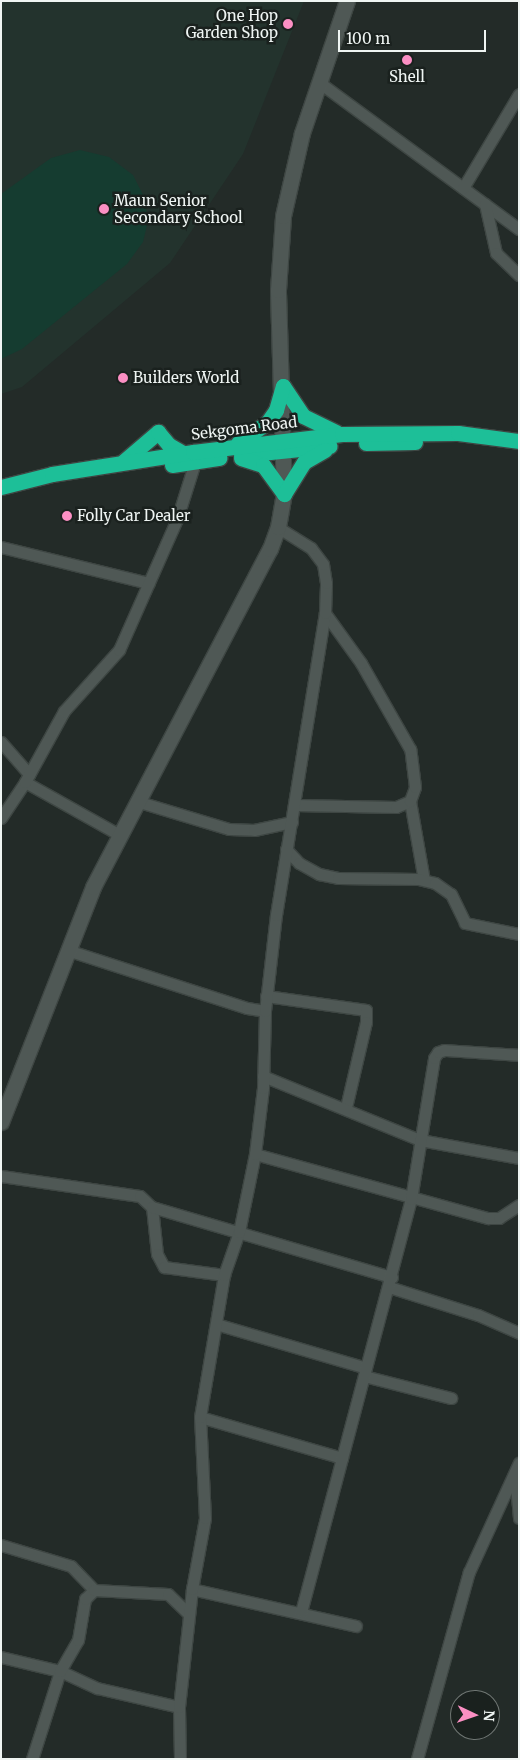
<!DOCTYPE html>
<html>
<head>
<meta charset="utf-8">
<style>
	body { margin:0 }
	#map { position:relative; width:520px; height:1760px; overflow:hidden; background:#232b28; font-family:Merriweather,serif }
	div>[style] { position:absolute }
	.built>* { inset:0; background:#23332d }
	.green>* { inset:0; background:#153c30 }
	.roads { filter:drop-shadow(1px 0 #3e4643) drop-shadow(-1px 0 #3e4643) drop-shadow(0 1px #3e4643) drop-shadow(0 -1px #3e4643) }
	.street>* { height:11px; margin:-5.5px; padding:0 5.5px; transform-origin:5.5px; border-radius:5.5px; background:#4f5855 }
	.secondary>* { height:15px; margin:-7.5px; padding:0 7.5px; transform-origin:7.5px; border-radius:7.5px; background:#4f5855 }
	.highway>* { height:15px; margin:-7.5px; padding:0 7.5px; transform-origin:7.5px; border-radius:7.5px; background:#1dbf98 }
	.dots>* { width:14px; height:14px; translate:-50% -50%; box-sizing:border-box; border:2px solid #1a211e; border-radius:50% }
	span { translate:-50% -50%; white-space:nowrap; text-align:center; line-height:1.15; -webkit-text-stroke:5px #1a211e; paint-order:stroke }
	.poi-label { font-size:15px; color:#eff5f3 }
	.right { translate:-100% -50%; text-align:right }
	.left { translate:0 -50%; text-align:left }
	.street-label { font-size:15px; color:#eff5f3 }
	.frame { position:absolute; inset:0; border:2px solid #eff5f3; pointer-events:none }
	.north { position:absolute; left:450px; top:1690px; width:50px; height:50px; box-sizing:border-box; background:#1a211e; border:1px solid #6f7673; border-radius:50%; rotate:93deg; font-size:14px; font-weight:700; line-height:20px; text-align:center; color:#eff5f3 }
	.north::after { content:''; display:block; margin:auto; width:18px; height:22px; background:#fb8fc3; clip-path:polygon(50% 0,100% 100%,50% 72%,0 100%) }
	.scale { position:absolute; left:338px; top:30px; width:148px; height:22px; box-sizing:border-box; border:2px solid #eff5f3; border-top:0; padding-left:6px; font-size:15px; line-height:18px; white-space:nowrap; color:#eff5f3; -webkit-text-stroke:4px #1a211e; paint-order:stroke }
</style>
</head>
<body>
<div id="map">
	<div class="built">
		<i style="clip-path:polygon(1px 1px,304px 1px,243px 154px,170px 263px,22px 387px,1px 394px)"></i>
	</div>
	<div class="green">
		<i style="clip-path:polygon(80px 150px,109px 157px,133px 175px,144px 197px,148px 221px,143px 242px,127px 264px,22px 349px,1px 359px,1px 194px,51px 158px)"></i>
	</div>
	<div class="roads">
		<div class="street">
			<i style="left:320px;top:83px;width:247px;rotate:36.3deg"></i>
			<i style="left:463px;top:188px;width:109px;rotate:-59.2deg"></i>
			<i style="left:485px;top:204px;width:50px;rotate:77.3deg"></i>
			<i style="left:496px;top:253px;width:32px;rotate:44deg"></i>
			<i style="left:1px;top:547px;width:152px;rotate:13.7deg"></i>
			<i style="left:1px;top:742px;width:43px;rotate:48.8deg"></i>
			<i style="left:25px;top:782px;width:107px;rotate:29.2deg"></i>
			<i style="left:136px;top:801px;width:97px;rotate:16.8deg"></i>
			<i style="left:229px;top:829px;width:25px;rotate:2deg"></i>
			<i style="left:254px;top:830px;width:39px;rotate:-12deg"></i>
			<i style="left:410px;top:801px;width:80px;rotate:80deg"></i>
			<i style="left:295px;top:805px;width:101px;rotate:1.1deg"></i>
			<i style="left:396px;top:807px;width:15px;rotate:-23deg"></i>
			<i style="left:410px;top:801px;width:15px;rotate:-70deg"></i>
			<i style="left:415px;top:787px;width:38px;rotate:-97deg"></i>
			<i style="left:410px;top:749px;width:99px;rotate:-119.7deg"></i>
			<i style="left:361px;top:663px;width:62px;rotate:-125.8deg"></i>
			<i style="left:1px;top:818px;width:43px;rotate:-56.3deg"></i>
			<i style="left:25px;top:782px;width:81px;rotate:-61.2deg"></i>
			<i style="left:64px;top:711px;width:82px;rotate:-48deg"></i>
			<i style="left:119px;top:650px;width:143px;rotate:-66.1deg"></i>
			<i style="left:177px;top:519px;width:60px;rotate:-72.5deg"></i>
			<i style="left:286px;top:849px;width:19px;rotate:47deg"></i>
			<i style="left:299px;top:863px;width:23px;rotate:29deg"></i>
			<i style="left:319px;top:874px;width:19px;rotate:12deg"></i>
			<i style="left:338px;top:878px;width:80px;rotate:0.7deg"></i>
			<i style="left:418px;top:879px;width:17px;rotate:13deg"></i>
			<i style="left:435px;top:883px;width:19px;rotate:35deg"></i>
			<i style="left:451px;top:894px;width:32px;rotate:64deg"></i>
			<i style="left:465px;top:923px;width:55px;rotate:11.5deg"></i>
			<i style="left:67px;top:950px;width:189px;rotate:17.9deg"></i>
			<i style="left:247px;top:1008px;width:18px;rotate:9deg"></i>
			<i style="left:266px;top:996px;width:101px;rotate:8deg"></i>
			<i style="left:366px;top:1010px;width:12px;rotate:90deg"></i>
			<i style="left:366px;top:1022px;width:87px;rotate:103.2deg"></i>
			<i style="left:263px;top:1076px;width:170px;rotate:22.2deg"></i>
			<i style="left:420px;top:1140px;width:101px;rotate:10.3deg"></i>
			<i style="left:255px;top:1154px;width:242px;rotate:15.4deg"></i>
			<i style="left:488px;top:1218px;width:11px"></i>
			<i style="left:499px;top:1218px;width:24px;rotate:-33deg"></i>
			<i style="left:1px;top:1176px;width:140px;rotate:8.2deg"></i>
			<i style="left:140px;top:1196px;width:16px;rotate:43deg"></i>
			<i style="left:152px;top:1207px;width:47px;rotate:83.9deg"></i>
			<i style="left:157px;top:1254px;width:15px;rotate:62deg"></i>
			<i style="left:164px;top:1267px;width:61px;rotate:7.6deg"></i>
			<i style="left:152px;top:1207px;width:250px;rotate:16.3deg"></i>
			<i style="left:389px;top:1287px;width:93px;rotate:17.5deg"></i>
			<i style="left:478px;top:1315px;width:45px;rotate:23.7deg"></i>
			<i style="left:216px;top:1324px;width:156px;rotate:16.3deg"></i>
			<i style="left:364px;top:1376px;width:90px;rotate:14.2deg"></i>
			<i style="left:200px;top:1417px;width:148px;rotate:16.1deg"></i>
			<i style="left:515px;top:1474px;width:44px;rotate:84.8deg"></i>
			<i style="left:1px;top:1545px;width:73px;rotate:16.7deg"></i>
			<i style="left:71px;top:1566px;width:33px;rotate:46deg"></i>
			<i style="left:192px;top:1589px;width:168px;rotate:12.7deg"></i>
			<i style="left:301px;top:1612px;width:427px;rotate:-75.1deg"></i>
			<i style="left:411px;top:1199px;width:143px;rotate:-80.7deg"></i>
			<i style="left:434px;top:1058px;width:7px;rotate:-56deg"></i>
			<i style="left:438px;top:1052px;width:6px;rotate:-18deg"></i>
			<i style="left:444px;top:1050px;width:75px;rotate:3.8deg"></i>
			<i style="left:1px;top:1657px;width:61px;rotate:13.3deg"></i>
			<i style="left:60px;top:1671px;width:41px;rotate:24.7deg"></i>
			<i style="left:97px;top:1688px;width:84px;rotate:13deg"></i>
			<i style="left:32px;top:1759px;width:92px;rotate:-72.3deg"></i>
			<i style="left:60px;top:1671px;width:36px;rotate:-60deg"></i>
			<i style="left:78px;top:1640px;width:42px;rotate:-80.3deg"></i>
			<i style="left:85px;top:1599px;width:13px;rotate:-45deg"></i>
			<i style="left:94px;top:1590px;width:74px;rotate:3.1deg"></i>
			<i style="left:168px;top:1594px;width:29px;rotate:44deg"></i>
			<i style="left:180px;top:1759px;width:52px;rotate:-91.1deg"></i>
			<i style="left:179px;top:1707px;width:119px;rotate:-83.7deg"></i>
			<i style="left:192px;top:1589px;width:72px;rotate:-79.6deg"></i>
			<i style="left:205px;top:1518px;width:101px;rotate:-92.8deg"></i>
			<i style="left:200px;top:1417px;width:144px;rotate:-80.4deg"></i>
			<i style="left:224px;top:1275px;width:46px;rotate:-70.8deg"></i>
			<i style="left:239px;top:1232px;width:80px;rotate:-78.4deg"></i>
			<i style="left:255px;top:1154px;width:66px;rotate:-83.1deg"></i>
			<i style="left:263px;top:1088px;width:77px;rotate:-88.5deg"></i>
			<i style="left:265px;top:1011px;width:97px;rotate:-83.5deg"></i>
			<i style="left:276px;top:915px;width:306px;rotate:-80.8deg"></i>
			<i style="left:325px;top:613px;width:30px;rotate:-88deg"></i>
			<i style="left:326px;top:583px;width:19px;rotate:-99deg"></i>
			<i style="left:323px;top:564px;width:20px;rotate:-127deg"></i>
			<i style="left:311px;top:548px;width:39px;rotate:-148deg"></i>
			<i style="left:417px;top:1759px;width:194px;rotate:-74.5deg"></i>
			<i style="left:469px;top:1572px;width:120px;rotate:-65.4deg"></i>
		</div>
		<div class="secondary">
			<i style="left:1px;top:1122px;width:252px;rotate:-68.6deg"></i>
			<i style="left:93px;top:887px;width:382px;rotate:-62.4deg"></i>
			<i style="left:270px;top:549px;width:23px;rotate:-70deg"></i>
			<i style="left:278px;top:527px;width:34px;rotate:-80deg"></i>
			<i style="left:284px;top:494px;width:204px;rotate:-91.7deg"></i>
			<i style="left:278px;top:290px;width:74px;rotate:-86.1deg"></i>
			<i style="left:283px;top:216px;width:85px;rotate:-77.1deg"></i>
			<i style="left:302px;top:133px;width:139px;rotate:-71.2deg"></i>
		</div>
		<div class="highway">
			<i style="left:283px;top:386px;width:36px;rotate:56deg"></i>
			<i style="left:303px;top:416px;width:37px;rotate:26deg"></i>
			<i style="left:238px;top:443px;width:35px;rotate:-35deg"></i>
			<i style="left:267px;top:423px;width:16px;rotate:-55deg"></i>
			<i style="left:276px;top:410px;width:25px;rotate:-74deg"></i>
			<i style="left:366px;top:443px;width:49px;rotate:-1.2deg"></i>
			<i style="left:241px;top:455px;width:89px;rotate:-5.8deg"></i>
			<i style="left:241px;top:458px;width:23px;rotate:18deg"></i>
			<i style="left:263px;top:465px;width:36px;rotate:54deg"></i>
			<i style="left:124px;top:461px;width:45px;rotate:-40.5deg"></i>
			<i style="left:158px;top:432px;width:17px;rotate:50deg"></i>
			<i style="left:169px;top:445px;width:16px;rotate:30deg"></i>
			<i style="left:172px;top:465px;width:48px;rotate:-8.5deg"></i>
			<i style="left:1px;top:487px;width:53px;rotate:-14.3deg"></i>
			<i style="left:52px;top:474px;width:143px;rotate:-8.9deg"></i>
			<i style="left:193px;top:452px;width:150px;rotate:-6.9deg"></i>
			<i style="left:342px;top:434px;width:116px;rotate:-0.5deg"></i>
			<i style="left:458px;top:433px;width:62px;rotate:7.5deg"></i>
			<i style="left:284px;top:494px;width:38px;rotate:-58deg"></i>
			<i style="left:304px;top:462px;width:24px;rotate:-30deg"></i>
		</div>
	</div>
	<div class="dots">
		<i style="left:288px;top:24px;background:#fb8fc3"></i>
		<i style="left:407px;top:60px;background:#fb8fc3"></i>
		<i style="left:104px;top:209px;background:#fb8fc3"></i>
		<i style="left:123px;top:378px;background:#fb8fc3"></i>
		<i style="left:67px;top:516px;background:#fb8fc3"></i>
	</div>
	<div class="poi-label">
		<span class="right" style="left:278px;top:24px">One Hop<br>Garden Shop</span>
		<span style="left:407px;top:77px">Shell</span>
		<span class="left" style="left:114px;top:209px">Maun Senior<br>Secondary School</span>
		<span class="left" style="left:133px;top:378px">Builders World</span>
		<span class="left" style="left:77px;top:516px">Folly Car Dealer</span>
	</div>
	<div class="street-label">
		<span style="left:244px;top:428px;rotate:-7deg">Sekgoma Road</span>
	</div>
	<div class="frame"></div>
	<div class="north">N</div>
	<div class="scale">100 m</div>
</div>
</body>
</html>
